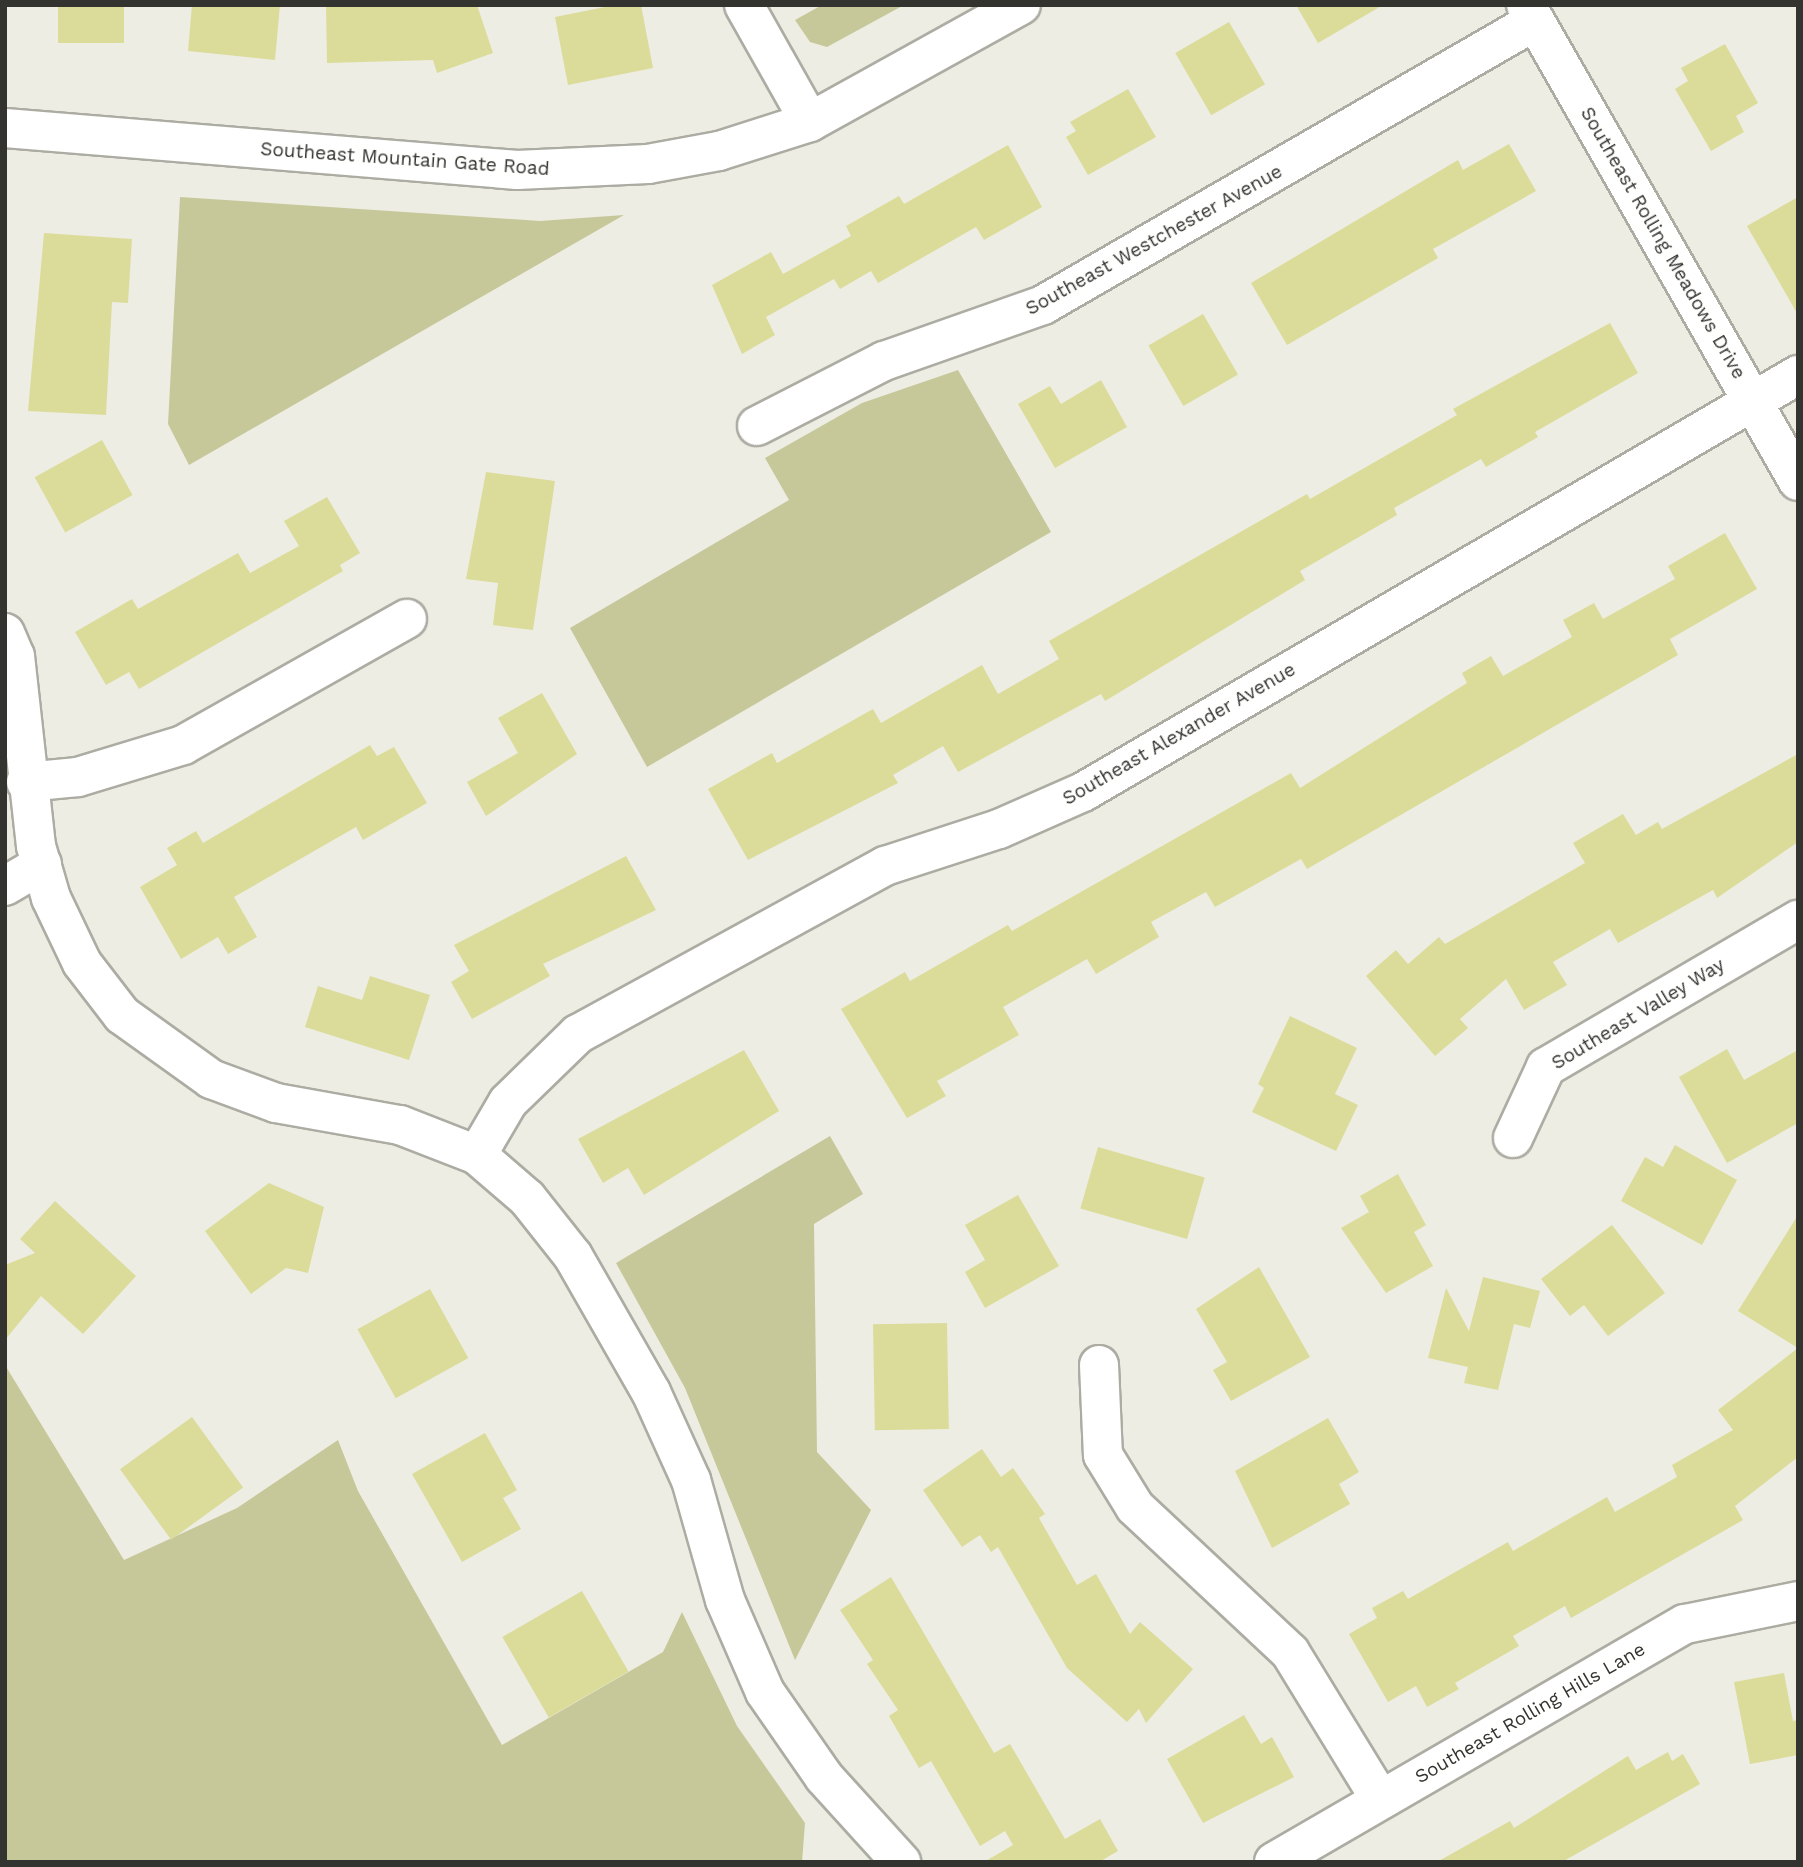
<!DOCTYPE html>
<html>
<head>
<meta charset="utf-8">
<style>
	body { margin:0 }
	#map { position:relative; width:1803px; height:1867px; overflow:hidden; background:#edede4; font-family:"Work Sans",sans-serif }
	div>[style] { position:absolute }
	.green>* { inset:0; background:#c7c89a }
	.building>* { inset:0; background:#dbdc99; transform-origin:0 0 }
	.roads { filter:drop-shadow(2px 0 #acaca3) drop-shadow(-2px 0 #acaca3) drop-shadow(0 2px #acaca3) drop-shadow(0 -2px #acaca3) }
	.minor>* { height:38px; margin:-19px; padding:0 19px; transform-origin:19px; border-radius:19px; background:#fff }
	span { translate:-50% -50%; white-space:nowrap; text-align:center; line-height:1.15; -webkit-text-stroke:5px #fffffe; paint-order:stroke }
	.street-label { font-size:19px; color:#333330 }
	.frame { position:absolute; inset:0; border:7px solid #333330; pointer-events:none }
</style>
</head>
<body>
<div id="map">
	<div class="green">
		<i style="clip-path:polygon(822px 5px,904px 5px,827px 47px,810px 42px,795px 20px)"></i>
		<i style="clip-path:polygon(180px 197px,540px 221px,624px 215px,189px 465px,168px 424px)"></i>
		<i style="clip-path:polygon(958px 370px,1051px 532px,647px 767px,570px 628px,789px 500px,765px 458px,862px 403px)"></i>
		<i style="clip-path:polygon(830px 1136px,863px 1194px,814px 1224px,817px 1452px,871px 1510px,795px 1660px,685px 1388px,616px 1263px)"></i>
		<i style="clip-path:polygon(5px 1365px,124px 1560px,237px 1508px,338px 1440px,358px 1491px,502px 1745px,663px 1652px,682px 1612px,737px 1726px,805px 1823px,802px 1862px,5px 1862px)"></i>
	</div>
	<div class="building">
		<i style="left:58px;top:5px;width:66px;height:38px"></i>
		<i style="clip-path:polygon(192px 5px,280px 5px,275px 60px,188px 51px)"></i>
		<i style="clip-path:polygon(326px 5px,477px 5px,493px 53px,437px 73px,433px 60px,327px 63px)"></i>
		<i style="clip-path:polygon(615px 5px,641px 5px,653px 68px,568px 85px,555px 17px)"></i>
		<i style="clip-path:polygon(1296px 5px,1383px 5px,1318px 43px)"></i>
		<i style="left:1229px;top:22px;width:72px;height:62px;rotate:60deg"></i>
		<i style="clip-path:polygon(1725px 44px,1758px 103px,1736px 116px,1744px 132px,1711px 151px,1675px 89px,1688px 81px,1681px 68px)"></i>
		<i style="clip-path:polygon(1128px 89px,1156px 137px,1088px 175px,1066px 137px,1076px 131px,1070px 122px)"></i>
		<i style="clip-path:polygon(1509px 144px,1536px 191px,1433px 249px,1438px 258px,1287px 345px,1251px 283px,1458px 160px,1463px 170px)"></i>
		<i style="clip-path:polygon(1008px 145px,1042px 207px,984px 240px,976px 227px,878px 283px,871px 271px,840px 289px,834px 279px,766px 317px,775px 335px,742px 354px,712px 285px,771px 252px,783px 274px,851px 236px,846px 226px,899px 196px,904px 204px)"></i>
		<i style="clip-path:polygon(1798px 197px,1798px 315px,1747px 226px)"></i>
		<i style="clip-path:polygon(44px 233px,132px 239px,128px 303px,112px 302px,106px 415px,28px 411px)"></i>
		<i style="left:1203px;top:314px;width:70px;height:63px;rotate:60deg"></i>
		<i style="clip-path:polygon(1610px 323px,1638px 373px,1535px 432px,1538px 437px,1486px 467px,1481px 459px,1394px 508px,1397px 515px,1300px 571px,1305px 580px,1105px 701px,1101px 694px,958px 772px,943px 746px,893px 775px,898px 783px,748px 860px,708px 789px,772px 753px,777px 763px,873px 709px,881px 723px,982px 665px,998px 694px,1059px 659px,1049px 641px,1307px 494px,1310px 499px,1457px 415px,1453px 409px)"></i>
		<i style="clip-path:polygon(1101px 380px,1127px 427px,1055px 468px,1018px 404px,1050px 386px,1061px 404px)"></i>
		<i style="left:102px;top:440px;width:63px;height:77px;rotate:61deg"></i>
		<i style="clip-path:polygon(486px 472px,555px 481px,533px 630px,493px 625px,498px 583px,466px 579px)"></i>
		<i style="clip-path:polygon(327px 497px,360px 553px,340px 565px,343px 571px,139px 689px,129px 672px,106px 685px,75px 632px,132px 599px,138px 609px,238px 553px,250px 573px,299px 546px,284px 521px)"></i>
		<i style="clip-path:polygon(1725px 533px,1757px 589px,1670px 639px,1678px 655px,1307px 869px,1301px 859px,1215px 907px,1206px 892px,1151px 922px,1159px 937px,1096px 974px,1087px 959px,1003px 1007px,1019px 1035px,937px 1081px,946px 1096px,907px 1118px,841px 1009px,905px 972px,910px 981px,1008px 925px,1012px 931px,1291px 773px,1300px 788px,1467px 683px,1462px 673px,1491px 656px,1503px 676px,1572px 637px,1563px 620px,1594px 603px,1603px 619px,1675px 579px,1668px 566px)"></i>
		<i style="clip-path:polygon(542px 693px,577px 754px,486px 816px,467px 782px,518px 753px,498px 718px)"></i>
		<i style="clip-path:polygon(370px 745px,377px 756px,394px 747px,427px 803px,363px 840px,356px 827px,234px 897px,257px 937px,228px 954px,218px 937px,181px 959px,140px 887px,177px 865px,167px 848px,196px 831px,203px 843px)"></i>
		<i style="clip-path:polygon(1798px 754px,1798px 842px,1717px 898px,1713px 890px,1618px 943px,1610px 929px,1553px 962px,1567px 985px,1524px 1010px,1506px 979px,1460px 1019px,1468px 1028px,1435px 1056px,1366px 976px,1396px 950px,1408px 964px,1439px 937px,1445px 944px,1585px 863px,1573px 843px,1623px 814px,1636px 835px,1658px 822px,1662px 829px)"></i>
		<i style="clip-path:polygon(626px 856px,656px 910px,543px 964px,550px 976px,472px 1019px,451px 982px,469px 971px,454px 945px)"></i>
		<i style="clip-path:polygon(370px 976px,430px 995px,409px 1060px,305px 1027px,318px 986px,362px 1000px)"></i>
		<i style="clip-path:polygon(1290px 1016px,1357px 1048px,1335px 1094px,1358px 1105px,1336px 1151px,1252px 1112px,1264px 1088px,1258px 1084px)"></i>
		<i style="clip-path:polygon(1727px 1049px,1744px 1080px,1798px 1050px,1798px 1123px,1727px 1163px,1679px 1077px)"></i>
		<i style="clip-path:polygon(744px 1050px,779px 1111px,644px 1195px,628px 1168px,603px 1183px,578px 1139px)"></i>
		<i style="clip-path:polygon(1675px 1145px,1737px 1180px,1702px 1245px,1621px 1201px,1645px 1157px,1663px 1167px)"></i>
		<i style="left:1098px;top:1147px;width:111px;height:64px;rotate:16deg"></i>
		<i style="clip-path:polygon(1398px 1174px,1426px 1225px,1414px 1232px,1433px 1266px,1386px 1293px,1341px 1228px,1369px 1212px,1360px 1196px)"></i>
		<i style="clip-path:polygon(269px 1183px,324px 1207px,308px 1273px,286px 1268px,251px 1294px,205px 1231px)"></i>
		<i style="clip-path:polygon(1018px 1195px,1059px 1266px,985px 1308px,965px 1272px,985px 1260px,965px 1225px)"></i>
		<i style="clip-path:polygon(55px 1201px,136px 1276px,83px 1334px,41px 1296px,5px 1340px,5px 1265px,35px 1253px,20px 1239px)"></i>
		<i style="clip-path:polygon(1798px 1215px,1798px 1457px,1735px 1506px,1743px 1520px,1571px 1618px,1565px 1606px,1513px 1636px,1519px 1646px,1455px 1683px,1459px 1689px,1427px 1707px,1416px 1686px,1388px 1702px,1349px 1634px,1377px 1618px,1372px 1608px,1403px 1591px,1408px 1599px,1508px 1542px,1513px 1551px,1607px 1497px,1615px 1512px,1677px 1477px,1672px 1465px,1733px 1430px,1718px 1410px,1798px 1348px,1738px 1311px)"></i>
		<i style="clip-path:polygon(1612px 1225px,1665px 1293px,1608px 1336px,1584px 1305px,1570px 1316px,1541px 1279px)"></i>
		<i style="clip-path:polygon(1259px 1267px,1310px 1357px,1231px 1401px,1213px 1370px,1227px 1362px,1196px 1309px)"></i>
		<i style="clip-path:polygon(1483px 1277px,1540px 1291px,1530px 1328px,1514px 1324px,1498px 1390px,1464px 1383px,1468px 1367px,1428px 1358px,1446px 1288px,1469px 1331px)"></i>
		<i style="left:430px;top:1289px;width:79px;height:83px;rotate:61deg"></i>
		<i style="left:947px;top:1323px;width:106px;height:74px;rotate:89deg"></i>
		<i style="left:192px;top:1417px;width:87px;height:89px;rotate:54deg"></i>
		<i style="clip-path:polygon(1328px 1418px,1359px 1472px,1339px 1484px,1350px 1504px,1272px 1548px,1235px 1471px)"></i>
		<i style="clip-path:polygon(485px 1433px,517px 1490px,503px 1498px,521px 1529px,462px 1562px,412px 1474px)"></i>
		<i style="clip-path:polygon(982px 1449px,1001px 1477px,1013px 1468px,1045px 1514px,1039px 1518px,1077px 1585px,1096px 1574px,1130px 1634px,1140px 1622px,1193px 1669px,1146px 1723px,1139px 1709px,1127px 1722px,1067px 1668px,998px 1547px,991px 1552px,980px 1535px,962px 1547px,923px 1490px)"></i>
		<i style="clip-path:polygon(891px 1577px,994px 1753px,1010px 1744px,1065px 1839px,1100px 1819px,1118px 1851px,1099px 1862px,984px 1862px,1013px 1845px,1005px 1831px,980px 1846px,931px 1761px,919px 1768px,889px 1716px,898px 1710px,867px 1664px,873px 1660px,840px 1610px)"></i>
		<i style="left:582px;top:1591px;width:93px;height:92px;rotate:60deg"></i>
		<i style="clip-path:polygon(1784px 1673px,1793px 1721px,1798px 1720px,1798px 1755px,1750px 1764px,1734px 1682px)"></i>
		<i style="clip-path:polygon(1244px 1715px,1261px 1744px,1272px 1737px,1294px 1777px,1203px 1823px,1167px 1759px)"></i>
		<i style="clip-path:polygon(1668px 1752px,1672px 1761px,1683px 1754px,1700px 1784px,1562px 1862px,1437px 1862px,1510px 1821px,1514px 1828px,1628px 1756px,1636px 1770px)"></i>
	</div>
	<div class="roads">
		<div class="minor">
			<i style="left:744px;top:5px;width:134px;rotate:60.6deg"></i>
			<i style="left:1526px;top:5px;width:548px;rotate:60.26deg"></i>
			<i style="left:5px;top:128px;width:514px;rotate:4.69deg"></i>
			<i style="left:517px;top:170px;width:131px;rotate:-2.6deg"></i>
			<i style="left:648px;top:164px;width:72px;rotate:-10.4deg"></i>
			<i style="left:719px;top:151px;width:96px;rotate:-17.7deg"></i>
			<i style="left:810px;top:122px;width:241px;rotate:-29deg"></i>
			<i style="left:757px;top:426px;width:143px;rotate:-27.1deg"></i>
			<i style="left:884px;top:361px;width:169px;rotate:-19.4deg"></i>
			<i style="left:1043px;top:305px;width:568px;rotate:-30deg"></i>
			<i style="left:5px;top:633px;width:25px;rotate:67deg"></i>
			<i style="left:15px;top:656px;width:191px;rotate:83.7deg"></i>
			<i style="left:36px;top:846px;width:54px;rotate:73.9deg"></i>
			<i style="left:51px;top:898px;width:72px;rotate:64.5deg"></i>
			<i style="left:82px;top:963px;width:66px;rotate:52.4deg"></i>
			<i style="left:122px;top:1015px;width:110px;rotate:35.7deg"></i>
			<i style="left:211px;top:1079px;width:69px;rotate:20.3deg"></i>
			<i style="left:276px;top:1103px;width:126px;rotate:10.1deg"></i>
			<i style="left:400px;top:1125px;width:83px;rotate:21.3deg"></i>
			<i style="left:477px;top:1155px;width:66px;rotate:40.7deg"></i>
			<i style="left:527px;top:1198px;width:74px;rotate:51.6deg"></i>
			<i style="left:573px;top:1256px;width:157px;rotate:60.2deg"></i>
			<i style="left:651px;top:1392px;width:97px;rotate:65.6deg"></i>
			<i style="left:691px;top:1480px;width:125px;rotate:74.2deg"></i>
			<i style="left:725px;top:1600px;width:100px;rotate:66.5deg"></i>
			<i style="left:765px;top:1692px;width:103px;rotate:55.2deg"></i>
			<i style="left:824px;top:1777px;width:115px;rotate:47.8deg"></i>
			<i style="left:26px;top:782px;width:52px;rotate:-5.5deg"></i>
			<i style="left:78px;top:777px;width:110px;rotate:-16.9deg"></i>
			<i style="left:183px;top:745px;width:257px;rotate:-29.4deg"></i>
			<i style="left:5px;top:886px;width:43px;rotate:-30.7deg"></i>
			<i style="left:1513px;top:1138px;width:78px;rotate:-65.1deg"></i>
			<i style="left:1546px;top:1067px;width:292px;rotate:-30.3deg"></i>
			<i style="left:477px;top:1155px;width:61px;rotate:-59.7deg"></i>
			<i style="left:508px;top:1102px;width:98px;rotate:-44.2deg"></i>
			<i style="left:578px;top:1034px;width:350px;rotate:-28.7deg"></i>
			<i style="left:885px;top:866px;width:120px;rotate:-18deg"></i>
			<i style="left:999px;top:829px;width:92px;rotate:-23.8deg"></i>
			<i style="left:1083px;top:792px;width:828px;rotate:-30.25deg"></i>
			<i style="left:1099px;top:1365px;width:90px;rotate:87.5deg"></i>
			<i style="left:1103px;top:1455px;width:61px;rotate:58.4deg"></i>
			<i style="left:1135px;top:1507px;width:212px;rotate:43.1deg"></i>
			<i style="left:1290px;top:1652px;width:172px;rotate:58.5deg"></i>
			<i style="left:1274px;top:1862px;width:475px;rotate:-30.1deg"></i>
			<i style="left:1685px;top:1624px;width:115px;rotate:-11.5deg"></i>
		</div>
	</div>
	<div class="street-label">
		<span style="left:405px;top:159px;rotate:4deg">Southeast Mountain Gate Road</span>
		<span style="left:1154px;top:240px;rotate:-29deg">Southeast Westchester Avenue</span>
		<span style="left:1663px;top:243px;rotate:60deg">Southeast Rolling Meadows Drive</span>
		<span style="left:1179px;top:734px;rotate:-30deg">Southeast Alexander Avenue</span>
		<span style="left:1638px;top:1014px;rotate:-31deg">Southeast Valley Way</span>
		<span style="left:1530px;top:1713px;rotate:-30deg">Southeast Rolling Hills Lane</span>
	</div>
	<div class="frame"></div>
</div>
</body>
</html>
